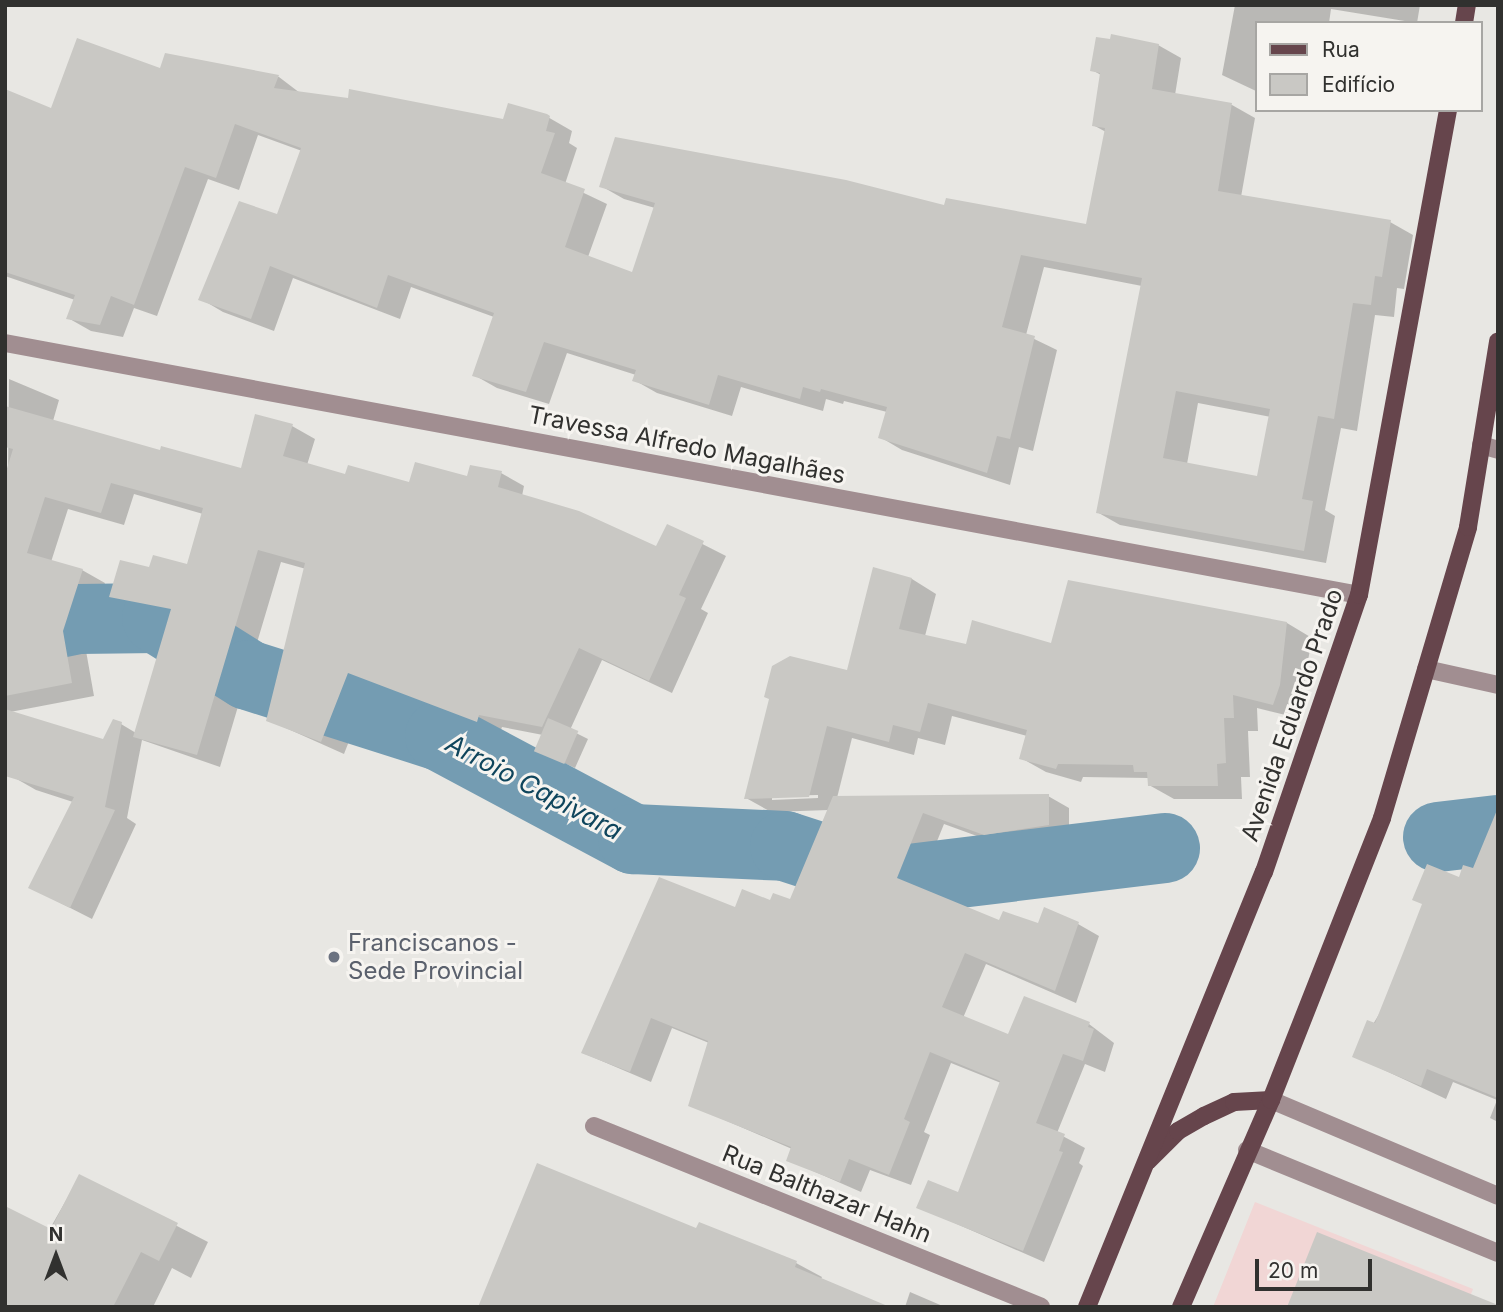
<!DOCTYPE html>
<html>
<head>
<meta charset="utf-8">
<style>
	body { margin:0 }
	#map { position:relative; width:1503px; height:1312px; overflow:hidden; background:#e8e7e3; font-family:Inter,sans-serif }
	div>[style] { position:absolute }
	.commercial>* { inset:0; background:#f1d6d5 }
	.shadow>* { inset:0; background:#0003 }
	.river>* { height:70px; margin:-35px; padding:0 35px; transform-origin:35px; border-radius:35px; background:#749cb2 }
	.building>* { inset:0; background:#c9c8c4; transform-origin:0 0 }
	.minor>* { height:18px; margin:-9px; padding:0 9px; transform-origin:9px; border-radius:9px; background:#a18e91 }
	.major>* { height:18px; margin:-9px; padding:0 9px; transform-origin:9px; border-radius:9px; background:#66454c }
	.dots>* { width:19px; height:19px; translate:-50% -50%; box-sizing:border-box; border:4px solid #f6f4f0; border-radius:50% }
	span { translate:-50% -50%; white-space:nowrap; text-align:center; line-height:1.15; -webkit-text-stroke:6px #f6f4f0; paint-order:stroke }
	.street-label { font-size:24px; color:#31312f }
	.worship-label { font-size:24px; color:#5b616d }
	.left { translate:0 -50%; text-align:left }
	.water-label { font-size:26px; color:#0f455c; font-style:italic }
	.frame { position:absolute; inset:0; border:7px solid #31312f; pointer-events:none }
	.legend { position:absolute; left:1255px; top:21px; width:228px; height:91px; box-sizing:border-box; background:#f6f4f0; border:2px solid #a7a6a3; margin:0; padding:9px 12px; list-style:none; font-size:21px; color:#31312f }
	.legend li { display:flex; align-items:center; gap:14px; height:35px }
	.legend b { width:35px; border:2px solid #a7a6a3 }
	.north { position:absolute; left:21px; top:1221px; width:70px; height:70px; -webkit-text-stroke:5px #f6f4f0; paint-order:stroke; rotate:0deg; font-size:19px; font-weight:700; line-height:28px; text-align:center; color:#31312f }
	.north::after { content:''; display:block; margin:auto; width:24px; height:32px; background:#31312f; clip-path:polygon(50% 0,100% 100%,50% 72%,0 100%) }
	.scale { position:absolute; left:1255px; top:1259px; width:117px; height:32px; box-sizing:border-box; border:4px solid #31312f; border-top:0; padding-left:9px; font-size:21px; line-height:24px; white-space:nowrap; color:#31312f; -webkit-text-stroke:5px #f6f4f0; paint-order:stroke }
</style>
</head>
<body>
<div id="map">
	<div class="commercial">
		<i style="clip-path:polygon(1255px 1202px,1473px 1289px,1466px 1307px,1213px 1307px)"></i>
	</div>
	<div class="shadow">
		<i style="clip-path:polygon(1235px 5px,1420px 5px,1417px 23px,1331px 9px,1329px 23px,1256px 23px,1256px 91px,1222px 75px)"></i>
		<i style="clip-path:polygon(evenodd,1158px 45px,1181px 58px,1175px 95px,1232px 105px,1255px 118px,1241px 197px,1390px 222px,1413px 235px,1404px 289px,1397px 288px,1394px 317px,1375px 315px,1357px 431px,1341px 428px,1325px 510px,1335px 516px,1326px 563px,1120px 525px,1097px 512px,1142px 286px,1044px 267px,1026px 335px,1057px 350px,1033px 451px,1019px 447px,1010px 485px,902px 450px,880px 437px,887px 412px,844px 401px,843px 404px,826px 399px,823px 411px,741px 387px,732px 416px,657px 393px,634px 380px,636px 375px,567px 353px,549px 404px,497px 388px,474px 375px,494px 317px,411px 287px,400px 319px,293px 278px,274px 331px,223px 312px,201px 299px,278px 216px,302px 151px,258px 135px,239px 190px,208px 179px,157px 316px,134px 308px,123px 337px,91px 331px,68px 318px,75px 300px,5px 276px,5px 176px,52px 110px,161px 70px,166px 55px,279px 77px,300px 93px,504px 121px,546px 116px,572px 131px,569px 143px,577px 148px,565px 184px,607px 204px,588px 257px,633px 275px,655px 208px,624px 199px,601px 186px,945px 207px,1088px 226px,1106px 132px,1093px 125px,1101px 75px,1092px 70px,1158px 45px,1198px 403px,1271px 417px,1258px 478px,1187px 464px,1198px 403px)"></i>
		<i style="clip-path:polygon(evenodd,9px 379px,59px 400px,53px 421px,161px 453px,242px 470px,292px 426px,315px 439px,307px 465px,347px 476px,410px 484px,501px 473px,524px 486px,522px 496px,657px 548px,667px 526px,726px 556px,701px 609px,708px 613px,672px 693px,602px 660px,570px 730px,588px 739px,575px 768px,536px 750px,543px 735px,502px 727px,500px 733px,371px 685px,344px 754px,268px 720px,306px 569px,281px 562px,220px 767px,142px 740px,127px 818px,136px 824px,92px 919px,31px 888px,73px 802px,36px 790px,15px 778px,5px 764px,9px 379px,134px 494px,203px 514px,188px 566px,150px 569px,111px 596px,133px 609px,171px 617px,136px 733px,121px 724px,104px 741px,10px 712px,94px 696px,85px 645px,105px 583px,82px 570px,51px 562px,68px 509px,124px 525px,134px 494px)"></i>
		<i style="clip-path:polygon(evenodd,874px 570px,912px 579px,936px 594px,925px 636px,967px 646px,1052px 645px,1069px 582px,1287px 623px,1312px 638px,1298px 718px,1257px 708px,1258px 731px,1248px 731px,1250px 777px,1241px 777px,1242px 799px,1174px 799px,1149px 785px,1148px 778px,1083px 777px,1081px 782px,1046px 772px,1021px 758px,1027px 736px,952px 716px,945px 745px,918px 738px,914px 755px,852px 738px,837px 798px,1048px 796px,1069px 808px,1069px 837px,1007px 847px,944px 824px,918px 888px,1000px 923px,1078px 924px,1099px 936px,1076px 1003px,986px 964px,963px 1018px,1009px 1037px,1089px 1024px,1114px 1043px,1105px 1072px,1085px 1064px,1057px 1133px,1085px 1148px,1079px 1163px,1083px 1166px,1044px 1262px,918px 1207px,959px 1194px,1001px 1083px,951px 1063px,924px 1132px,930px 1135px,911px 1185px,870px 1170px,861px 1192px,788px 1160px,792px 1149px,690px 1105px,709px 1043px,672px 1028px,651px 1082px,583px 1053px,736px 909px,790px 902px,829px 810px,771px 812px,746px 798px,848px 672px,874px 570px,818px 795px,818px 798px,772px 800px,772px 796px,818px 795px)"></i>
		<i style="clip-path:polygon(1498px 863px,1498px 1122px,1490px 1118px,1497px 1100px,1453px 1082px,1446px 1099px,1354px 1056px,1460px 879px)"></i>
		<i style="clip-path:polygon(80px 1176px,208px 1242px,191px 1278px,172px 1268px,153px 1307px,5px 1307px)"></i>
		<i style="clip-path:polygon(697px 1230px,796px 1263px,822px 1277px,821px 1279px)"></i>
		<i style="clip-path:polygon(910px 1292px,945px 1307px,905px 1307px)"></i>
	</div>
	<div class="river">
		<i style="left:5px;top:634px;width:75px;rotate:-11.6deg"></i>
		<i style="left:78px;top:619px;width:79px;rotate:-0.7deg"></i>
		<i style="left:157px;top:618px;width:107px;rotate:32.1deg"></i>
		<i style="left:248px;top:675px;width:201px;rotate:17.6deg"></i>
		<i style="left:440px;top:736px;width:219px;rotate:28.1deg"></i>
		<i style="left:633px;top:839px;width:152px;rotate:2.6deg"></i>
		<i style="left:785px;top:846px;width:114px;rotate:18deg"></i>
		<i style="left:893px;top:881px;width:274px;rotate:-6.9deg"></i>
		<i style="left:1438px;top:837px;width:60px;rotate:-6.7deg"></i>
	</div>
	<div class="building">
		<i style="clip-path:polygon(evenodd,1111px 34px,1159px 44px,1152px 89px,1232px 103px,1218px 191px,1391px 220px,1382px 277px,1375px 276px,1371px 305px,1353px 303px,1334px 419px,1318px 416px,1302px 499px,1313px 501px,1304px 551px,1096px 513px,1142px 278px,1021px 255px,1002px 327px,1035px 336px,1010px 439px,997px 436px,987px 473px,878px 438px,887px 407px,821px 389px,820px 392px,803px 387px,800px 399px,718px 375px,709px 405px,632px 381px,636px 370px,544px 342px,526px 392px,472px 376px,494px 313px,388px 275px,377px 308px,270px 266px,251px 319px,198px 300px,239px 201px,277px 214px,301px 148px,235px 124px,216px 178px,185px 167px,134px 305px,111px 296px,100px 325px,66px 319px,75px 295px,5px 272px,5px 89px,51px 108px,77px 38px,160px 68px,165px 53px,279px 75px,274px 88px,348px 98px,349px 89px,503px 119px,508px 103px,547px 114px,550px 116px,546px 131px,555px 133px,541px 173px,585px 189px,565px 247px,632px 272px,655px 203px,599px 187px,615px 137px,846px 180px,944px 205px,946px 198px,1086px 224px,1105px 128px,1092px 126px,1100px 73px,1090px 71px,1096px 37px,1110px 39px,1111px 34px,1176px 391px,1270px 409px,1257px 476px,1163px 458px,1176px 391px)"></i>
		<i style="clip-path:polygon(5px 406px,160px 450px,161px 446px,241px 468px,255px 414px,293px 424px,283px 456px,345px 474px,348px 465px,409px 482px,415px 462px,467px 476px,470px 465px,502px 471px,498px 487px,579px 511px,656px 546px,667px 524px,704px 541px,679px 595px,686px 598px,649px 681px,579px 648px,542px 727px,479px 715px,477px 722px,348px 673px,321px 742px,266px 721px,305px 563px,258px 550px,197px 755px,133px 737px,171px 609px,109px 597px,120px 560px,149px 567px,153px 555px,187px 564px,203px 508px,111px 483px,101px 513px,45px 497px,27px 553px,83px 569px,63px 631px,72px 683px,5px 696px,5px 475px,13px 449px,5px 447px)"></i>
		<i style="clip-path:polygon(873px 567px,912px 578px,899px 629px,966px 644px,972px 620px,1051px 643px,1068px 580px,1287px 622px,1280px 685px,1273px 705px,1233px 695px,1234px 718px,1224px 718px,1226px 763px,1217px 764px,1218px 786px,1148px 786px,1147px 772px,1134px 772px,1133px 765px,1058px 764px,1056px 769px,1019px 759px,1027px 730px,928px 703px,920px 732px,893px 725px,889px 742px,827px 726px,809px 797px,744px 799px,769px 699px,764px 697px,772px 666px,790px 656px,847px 670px)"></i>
		<i style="clip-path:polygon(5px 709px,103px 739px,113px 719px,122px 722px,105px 807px,115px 810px,70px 908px,28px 888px,74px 797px,5px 776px)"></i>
		<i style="left:548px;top:718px;width:33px;height:36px;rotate:23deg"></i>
		<i style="clip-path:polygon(1049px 794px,1049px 825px,984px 835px,923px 813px,897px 878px,999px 920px,1003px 911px,1038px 923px,1044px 907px,1079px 922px,1055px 991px,965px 953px,942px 1007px,1008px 1034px,1024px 996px,1090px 1022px,1088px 1027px,1094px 1029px,1083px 1061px,1063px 1054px,1036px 1123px,1065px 1134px,1059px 1151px,1063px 1152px,1023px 1251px,916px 1208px,928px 1180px,958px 1192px,1000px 1081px,930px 1052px,904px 1119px,910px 1122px,889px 1175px,849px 1159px,840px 1182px,786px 1161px,791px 1147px,688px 1106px,708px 1041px,651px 1018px,630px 1072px,581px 1053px,659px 877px,735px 907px,742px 889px,770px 900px,773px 893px,790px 899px,833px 796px)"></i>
		<i style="clip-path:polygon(1497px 810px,1498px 810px,1498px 1098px,1427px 1069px,1421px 1086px,1352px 1057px,1367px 1020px,1375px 1023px,1403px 953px,1422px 904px,1412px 900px,1427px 864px,1459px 877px,1463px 865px,1473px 868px)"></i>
		<i style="clip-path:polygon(537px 1163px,696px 1228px,699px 1222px,797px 1261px,795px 1267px,890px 1307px,478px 1307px)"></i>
		<i style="clip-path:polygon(79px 1174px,178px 1223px,159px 1261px,141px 1252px,113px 1307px,5px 1307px,5px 1206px,51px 1229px)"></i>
		<i style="clip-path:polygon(1317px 1232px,1498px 1305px,1498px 1307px,1287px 1307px)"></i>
	</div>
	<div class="minor">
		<i style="left:5px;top:343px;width:1377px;rotate:10.54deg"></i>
		<i style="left:1481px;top:445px;width:18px;rotate:16deg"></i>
		<i style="left:1426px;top:669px;width:74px;rotate:12.5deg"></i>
		<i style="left:1271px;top:1100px;width:246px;rotate:22.9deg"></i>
		<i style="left:594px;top:1126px;width:482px;rotate:22deg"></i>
		<i style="left:1247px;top:1150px;width:271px;rotate:22.3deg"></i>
	</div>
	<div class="major">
		<i style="left:1464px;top:23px;width:18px;rotate:-81deg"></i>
		<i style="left:1148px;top:1161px;width:42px;rotate:-45deg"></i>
		<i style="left:1178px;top:1131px;width:30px;rotate:-30deg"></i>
		<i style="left:1204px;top:1116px;width:33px;rotate:-25deg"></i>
		<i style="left:1234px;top:1102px;width:37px;rotate:-3deg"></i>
		<i style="left:1087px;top:1307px;width:470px;rotate:-67.9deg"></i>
		<i style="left:1264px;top:872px;width:293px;rotate:-71.1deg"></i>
		<i style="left:1359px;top:595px;width:493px;rotate:-79.6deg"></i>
		<i style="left:1181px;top:1307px;width:226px;rotate:-66.5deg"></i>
		<i style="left:1271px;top:1100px;width:303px;rotate:-68.5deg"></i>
		<i style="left:1382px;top:818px;width:303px;rotate:-73.5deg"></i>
		<i style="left:1468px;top:527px;width:188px;rotate:-80.8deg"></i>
	</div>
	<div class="dots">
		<i style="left:334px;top:957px;background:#6b7280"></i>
	</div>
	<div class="street-label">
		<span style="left:687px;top:445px;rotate:11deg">Travessa Alfredo Magalhães</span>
		<span style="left:1292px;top:715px;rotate:-71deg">Avenida Eduardo Prado</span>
		<span style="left:827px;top:1194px;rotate:22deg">Rua Balthazar Hahn</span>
	</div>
	<div class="worship-label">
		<span class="left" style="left:348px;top:957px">Franciscanos -<br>Sede Provincial</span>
	</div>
	<div class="water-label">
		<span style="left:534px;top:787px;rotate:28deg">Arroio Capivara</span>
	</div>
	<div class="frame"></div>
	<ul class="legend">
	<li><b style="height:9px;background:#66454c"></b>Rua</li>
	<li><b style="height:19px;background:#c9c8c4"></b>Edifício</li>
	</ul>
	<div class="north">N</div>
	<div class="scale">20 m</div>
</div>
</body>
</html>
